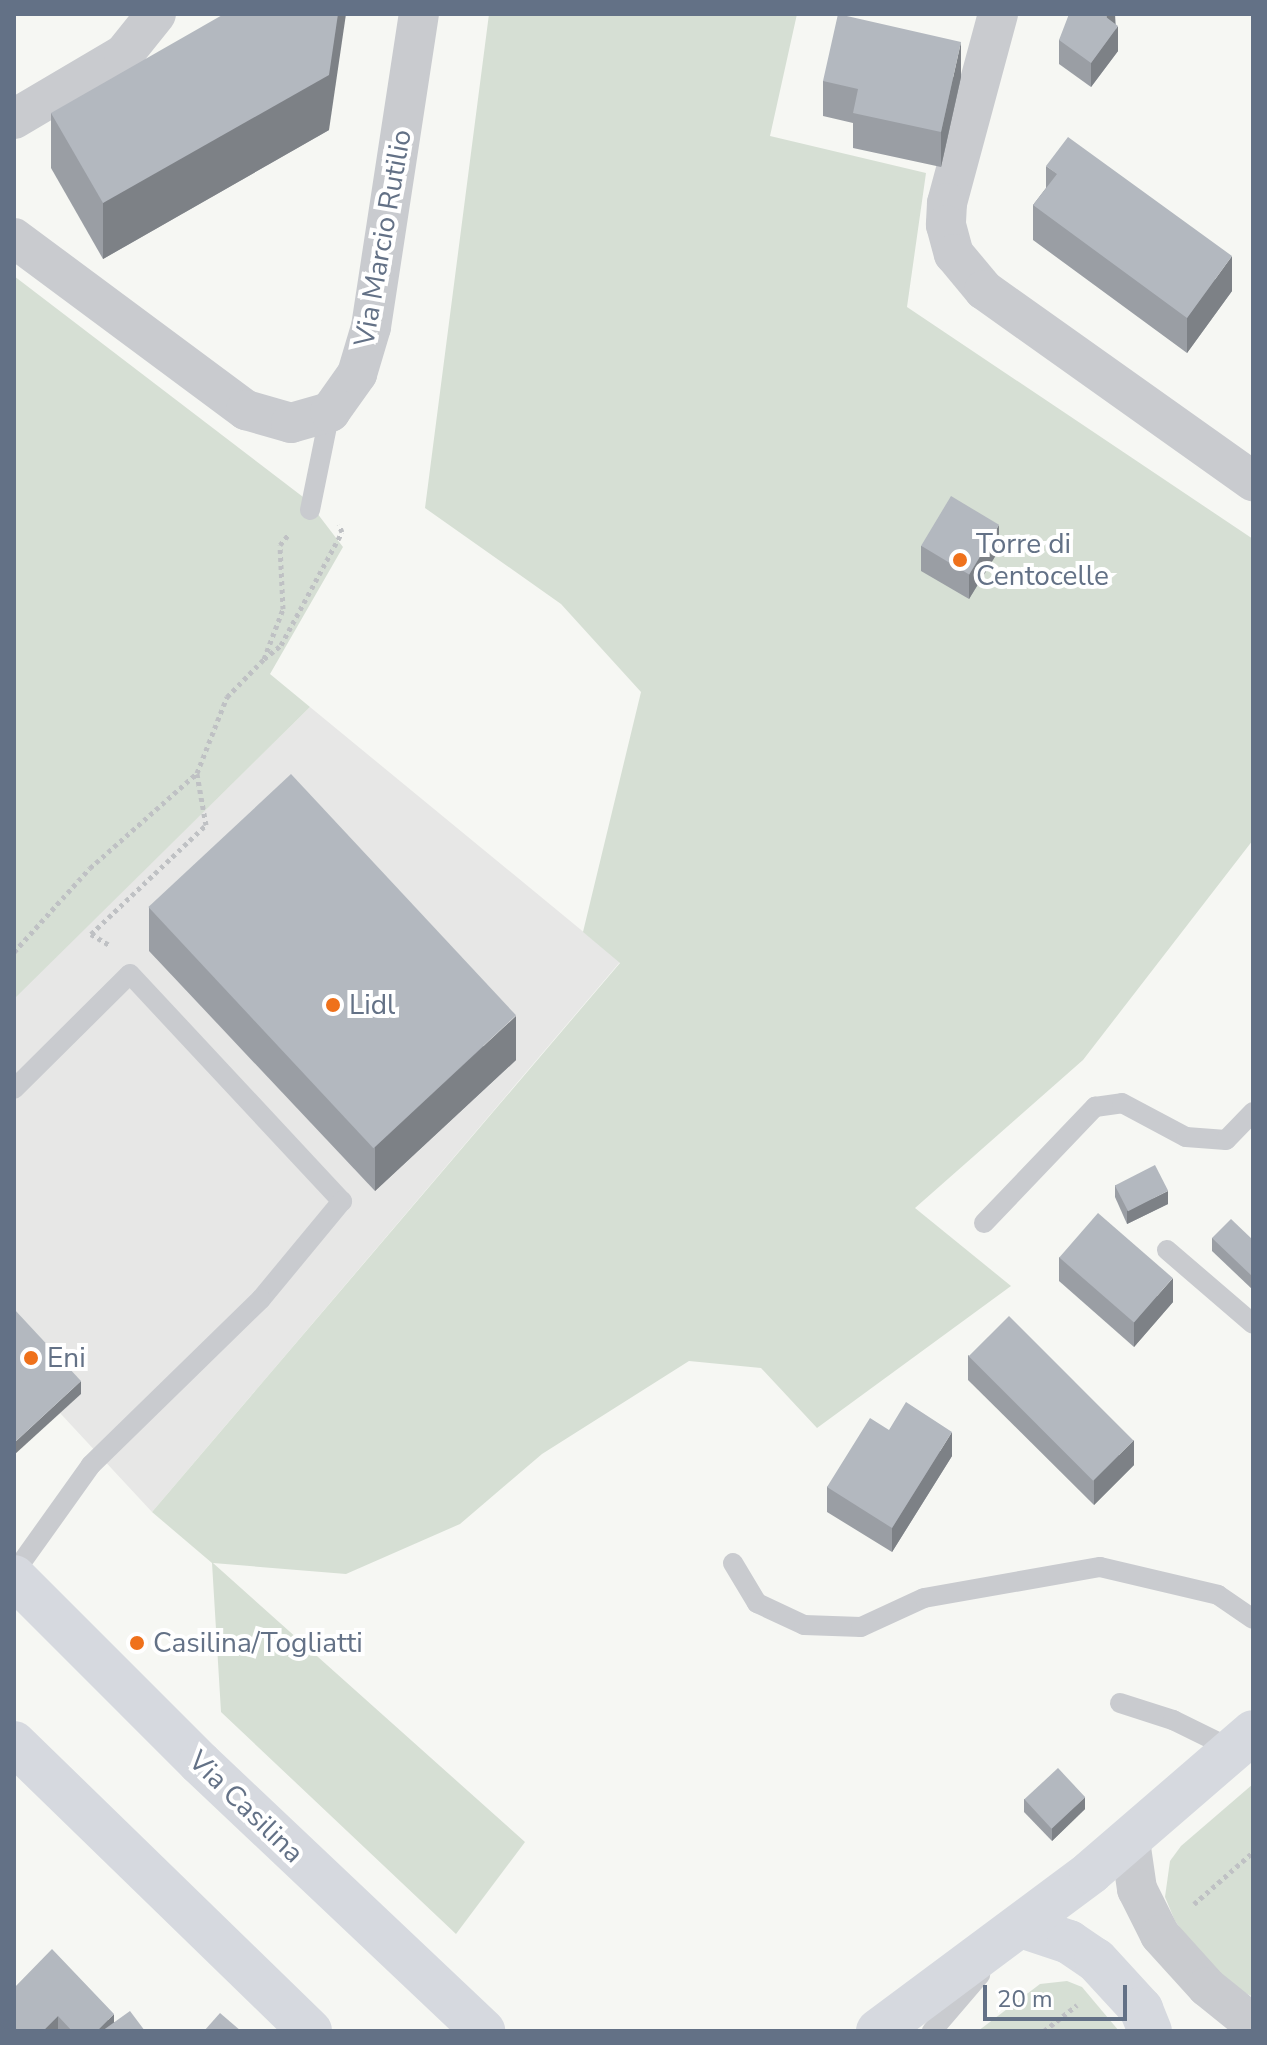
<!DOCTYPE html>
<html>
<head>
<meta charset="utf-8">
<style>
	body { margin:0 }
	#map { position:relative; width:1267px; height:2045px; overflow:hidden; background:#f6f7f3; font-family:"Nunito Sans",sans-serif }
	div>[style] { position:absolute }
	.built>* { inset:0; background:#e7e7e6 }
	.green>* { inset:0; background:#d6dfd4 }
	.path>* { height:5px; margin-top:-2.5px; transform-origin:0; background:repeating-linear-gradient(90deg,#bfc1c4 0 4px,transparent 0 8px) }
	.lane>* { height:20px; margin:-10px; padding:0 10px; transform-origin:10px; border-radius:10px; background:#c9cbcf }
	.street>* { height:40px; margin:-20px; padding:0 20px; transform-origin:20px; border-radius:20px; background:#c9cbcf }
	.secondary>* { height:44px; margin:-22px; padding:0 22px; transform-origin:22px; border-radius:22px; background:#d6d9df }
	.primary>* { height:44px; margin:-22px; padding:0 22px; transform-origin:22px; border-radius:22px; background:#d6d9df }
	.wall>* { inset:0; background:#9a9ea4 }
	.shaded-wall>* { inset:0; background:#7d8186 }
	.building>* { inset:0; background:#b3b8bf; transform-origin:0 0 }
	.dots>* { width:22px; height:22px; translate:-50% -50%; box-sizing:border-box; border:4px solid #fff; border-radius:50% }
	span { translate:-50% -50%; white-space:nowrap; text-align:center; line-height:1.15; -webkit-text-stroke:8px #fff; paint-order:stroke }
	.street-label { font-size:28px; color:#637186 }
	.poi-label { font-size:28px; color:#637186 }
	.left { translate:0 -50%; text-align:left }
	.frame { position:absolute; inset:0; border:16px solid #637186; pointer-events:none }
	.scale { position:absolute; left:983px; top:1985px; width:144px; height:36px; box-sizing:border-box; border:4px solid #637186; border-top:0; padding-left:10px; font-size:24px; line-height:28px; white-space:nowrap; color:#637186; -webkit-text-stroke:6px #fff; paint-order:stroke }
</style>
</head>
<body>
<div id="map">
	<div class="built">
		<i style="clip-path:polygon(310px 707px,620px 962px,152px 1512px,60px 1413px,81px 1394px,14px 1322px,14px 998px)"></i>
	</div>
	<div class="green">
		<i style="clip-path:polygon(489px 14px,797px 14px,770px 136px,926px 173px,907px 307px,1253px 539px,1253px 840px,1083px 1060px,915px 1208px,1011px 1286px,817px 1428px,761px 1368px,689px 1361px,542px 1454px,460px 1524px,346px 1574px,213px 1563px,525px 1842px,456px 1934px,221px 1712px,212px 1563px,152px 1512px,620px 963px,583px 932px,641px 692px,561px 604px,425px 508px)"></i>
		<i style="clip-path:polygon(14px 276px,307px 500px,343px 547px,270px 674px,310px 707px,14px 999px)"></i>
		<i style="clip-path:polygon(1253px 1784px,1253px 1997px,1217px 1978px,1175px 1921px,1165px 1897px,1170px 1861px,1181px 1846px)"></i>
		<i style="clip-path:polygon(1067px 1981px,1082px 1987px,1119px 2031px,978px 2031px,1040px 1984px)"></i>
	</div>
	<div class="path">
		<i style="left:264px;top:659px;width:22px;rotate:-39deg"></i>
		<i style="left:281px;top:645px;width:128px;rotate:-61.6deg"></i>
		<i style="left:342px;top:532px;width:8px;rotate:-113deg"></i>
		<i style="left:91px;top:934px;width:23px;rotate:31deg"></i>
		<i style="left:91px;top:934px;width:158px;rotate:-43.5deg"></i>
		<i style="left:206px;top:825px;width:52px;rotate:-100deg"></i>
		<i style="left:14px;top:952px;width:113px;rotate:-47.9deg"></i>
		<i style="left:90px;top:868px;width:143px;rotate:-41.6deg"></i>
		<i style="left:197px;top:773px;width:82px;rotate:-68.5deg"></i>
		<i style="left:227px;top:697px;width:53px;rotate:-45.8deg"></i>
		<i style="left:264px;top:659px;width:53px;rotate:-69.2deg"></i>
		<i style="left:283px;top:609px;width:64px;rotate:-92.7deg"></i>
		<i style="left:280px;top:545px;width:14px;rotate:-51deg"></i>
		<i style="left:1194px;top:1904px;width:79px;rotate:-41.4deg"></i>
		<i style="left:1044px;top:2031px;width:42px;rotate:-38.2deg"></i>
	</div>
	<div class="lane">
		<i style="left:310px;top:510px;width:100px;rotate:-78.5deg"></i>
		<i style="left:14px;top:1089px;width:163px;rotate:-44.8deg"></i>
		<i style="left:130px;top:974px;width:311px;rotate:47deg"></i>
		<i style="left:342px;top:1201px;width:127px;rotate:129.6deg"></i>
		<i style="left:261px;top:1299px;width:238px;rotate:135.7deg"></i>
		<i style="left:91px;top:1465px;width:133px;rotate:125.5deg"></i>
		<i style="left:984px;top:1223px;width:161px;rotate:-46.3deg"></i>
		<i style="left:1095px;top:1107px;width:27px;rotate:-8deg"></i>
		<i style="left:1122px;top:1103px;width:72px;rotate:28deg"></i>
		<i style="left:1186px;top:1137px;width:40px;rotate:4.3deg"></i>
		<i style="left:1226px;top:1140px;width:39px;rotate:-46deg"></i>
		<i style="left:1167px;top:1250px;width:113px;rotate:40.7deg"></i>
		<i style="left:733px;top:1563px;width:47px;rotate:59deg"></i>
		<i style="left:757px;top:1603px;width:52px;rotate:25.1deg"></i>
		<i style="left:804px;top:1625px;width:57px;rotate:2deg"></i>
		<i style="left:861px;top:1627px;width:69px;rotate:-24.7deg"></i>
		<i style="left:924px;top:1598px;width:179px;rotate:-10deg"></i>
		<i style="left:1100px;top:1567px;width:121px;rotate:13.3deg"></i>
		<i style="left:1218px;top:1595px;width:42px;rotate:34.4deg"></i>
		<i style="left:1120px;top:1703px;width:56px;rotate:17.8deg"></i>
		<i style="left:1173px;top:1720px;width:68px;rotate:26.2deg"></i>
		<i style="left:932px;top:2031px;width:74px;rotate:-49.4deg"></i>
	</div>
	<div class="street">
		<i style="left:998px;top:14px;width:196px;rotate:105.1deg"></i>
		<i style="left:947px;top:203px;width:22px;rotate:93deg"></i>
		<i style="left:946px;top:225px;width:30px;rotate:75deg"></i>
		<i style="left:954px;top:254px;width:47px;rotate:50.2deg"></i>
		<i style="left:984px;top:290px;width:330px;rotate:35.4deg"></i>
		<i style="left:14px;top:119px;width:128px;rotate:-30.6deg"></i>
		<i style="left:124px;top:54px;width:51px;rotate:-51.3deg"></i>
		<i style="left:14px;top:238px;width:289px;rotate:36.6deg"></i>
		<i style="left:246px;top:410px;width:47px;rotate:16.1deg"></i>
		<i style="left:291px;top:423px;width:41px;rotate:-15.8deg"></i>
		<i style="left:330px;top:412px;width:47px;rotate:-54.6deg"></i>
		<i style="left:357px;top:374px;width:49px;rotate:-73.4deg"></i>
		<i style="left:371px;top:327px;width:317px;rotate:-81.3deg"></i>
		<i style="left:1130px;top:1841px;width:49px;rotate:81.7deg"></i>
		<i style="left:1137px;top:1889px;width:51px;rotate:63.4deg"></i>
		<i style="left:1160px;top:1935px;width:70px;rotate:47.9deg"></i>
		<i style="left:1207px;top:1987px;width:59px;rotate:38.8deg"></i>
	</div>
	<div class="secondary">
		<i style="left:14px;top:1577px;width:263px;rotate:45deg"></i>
		<i style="left:200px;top:1763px;width:390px;rotate:43.4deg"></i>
		<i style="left:14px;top:1743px;width:413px;rotate:44.2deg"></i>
		<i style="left:1021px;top:1926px;width:51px;rotate:18.4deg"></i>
		<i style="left:1069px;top:1942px;width:32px;rotate:34deg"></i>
		<i style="left:1096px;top:1960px;width:67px;rotate:47.4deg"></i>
		<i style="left:1141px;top:2009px;width:24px;rotate:68deg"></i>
	</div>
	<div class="primary">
		<i style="left:878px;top:2031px;width:266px;rotate:-36.7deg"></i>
		<i style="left:1091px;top:1872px;width:214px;rotate:-40.8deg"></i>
	</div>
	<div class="wall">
		<i style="clip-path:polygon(1115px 14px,1118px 51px,1091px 87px,1059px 64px,1059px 40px)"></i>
		<i style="clip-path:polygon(961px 77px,941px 167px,853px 148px,853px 123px,823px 116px,823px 81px)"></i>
		<i style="clip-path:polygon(51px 113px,329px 130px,103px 259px,51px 168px)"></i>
		<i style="clip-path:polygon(1046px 166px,1232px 291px,1187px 353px,1033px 240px,1033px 205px,1046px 188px)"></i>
		<i style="clip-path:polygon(921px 546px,999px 550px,969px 599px,921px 571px)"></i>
		<i style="clip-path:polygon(149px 907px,516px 1060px,375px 1191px,149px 951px)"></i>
		<i style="clip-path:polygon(1115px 1185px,1168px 1204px,1127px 1224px,1115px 1197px)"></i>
		<i style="clip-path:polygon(1212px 1238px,1253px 1240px,1253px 1290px,1212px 1251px)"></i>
		<i style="clip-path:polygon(1059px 1257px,1173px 1302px,1134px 1347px,1059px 1281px)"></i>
		<i style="clip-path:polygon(968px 1355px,1134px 1465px,1094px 1505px,968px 1380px)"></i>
		<i style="clip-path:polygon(889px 1430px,952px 1456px,892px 1552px,827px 1512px,827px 1487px)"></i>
		<i style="clip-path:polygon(1024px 1799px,1085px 1809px,1052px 1841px,1024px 1812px)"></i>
		<i style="clip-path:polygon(14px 1988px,114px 2022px,145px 2031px,14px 2031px)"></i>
	</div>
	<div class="shaded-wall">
		<i style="clip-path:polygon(338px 14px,346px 14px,329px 130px,103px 259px,103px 203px)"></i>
		<i style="clip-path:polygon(1108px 14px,1115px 14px,1115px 28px,1106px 17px)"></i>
		<i style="clip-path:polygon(1118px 26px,1118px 51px,1091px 87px,1091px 63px)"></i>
		<i style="clip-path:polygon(961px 42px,961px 77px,941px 167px,941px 132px)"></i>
		<i style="clip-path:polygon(1232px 256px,1232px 291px,1187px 353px,1187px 318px)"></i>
		<i style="clip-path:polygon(999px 525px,999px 550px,969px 599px,969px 575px)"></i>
		<i style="clip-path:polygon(516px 1016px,516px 1060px,375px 1191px,375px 1147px)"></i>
		<i style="clip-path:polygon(1168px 1191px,1168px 1204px,1127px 1224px,1127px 1211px)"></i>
		<i style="clip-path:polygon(1173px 1278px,1173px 1302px,1134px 1347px,1134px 1322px)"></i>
		<i style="clip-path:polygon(81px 1381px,81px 1394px,14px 1455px,14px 1443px)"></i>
		<i style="clip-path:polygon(952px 1432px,952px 1456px,892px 1552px,892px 1528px)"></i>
		<i style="clip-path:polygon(1134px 1440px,1134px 1465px,1094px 1505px,1094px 1480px)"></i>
		<i style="clip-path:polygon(1085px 1797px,1085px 1809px,1052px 1841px,1052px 1828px)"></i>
		<i style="clip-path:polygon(114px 2014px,114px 2031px,97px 2031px)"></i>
		<i style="clip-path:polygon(58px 2016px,58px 2031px,43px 2031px)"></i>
	</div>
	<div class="building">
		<i style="clip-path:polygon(224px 14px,338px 14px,329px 75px,103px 203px,51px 113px)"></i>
		<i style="clip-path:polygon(838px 14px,961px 42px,941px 132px,853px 113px,858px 89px,823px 81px)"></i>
		<i style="clip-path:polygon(1069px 14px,1108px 14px,1106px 17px,1118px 26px,1091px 63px,1059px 40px)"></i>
		<i style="clip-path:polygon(1068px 137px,1232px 256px,1187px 318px,1033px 205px,1057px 174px,1046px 166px)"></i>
		<i style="left:951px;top:496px;width:56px;height:58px;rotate:31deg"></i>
		<i style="left:291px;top:774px;width:330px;height:195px;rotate:47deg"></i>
		<i style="left:1155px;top:1165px;width:29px;height:45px;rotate:63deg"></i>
		<i style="left:1098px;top:1213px;width:99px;height:59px;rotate:41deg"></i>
		<i style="clip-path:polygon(1231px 1219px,1253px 1240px,1253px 1277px,1212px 1238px)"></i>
		<i style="clip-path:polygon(14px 1309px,81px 1381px,14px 1443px)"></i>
		<i style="left:1009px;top:1316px;width:176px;height:57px;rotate:45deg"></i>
		<i style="clip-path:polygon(906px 1402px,952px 1432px,892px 1528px,827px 1487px,870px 1418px,889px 1430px)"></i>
		<i style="left:1058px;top:1768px;width:40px;height:46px;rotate:47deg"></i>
		<i style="clip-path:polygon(52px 1949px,114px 2014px,97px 2031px,72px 2031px,58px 2016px,43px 2031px,14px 2031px,14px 1988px)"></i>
		<i style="clip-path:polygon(130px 2011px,145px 2031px,102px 2031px)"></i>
		<i style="clip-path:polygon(220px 2013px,241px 2031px,204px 2031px)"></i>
	</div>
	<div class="dots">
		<i style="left:960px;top:560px;background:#ef711b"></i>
		<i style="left:333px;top:1005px;background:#ef711b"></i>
		<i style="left:31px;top:1358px;background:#ef711b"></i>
		<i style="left:137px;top:1643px;background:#ef711b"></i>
	</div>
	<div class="street-label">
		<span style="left:383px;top:238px;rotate:-80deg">Via Marcio Rutilio</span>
		<span style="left:246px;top:1807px;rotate:44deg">Via Casilina</span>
	</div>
	<div class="poi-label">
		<span class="left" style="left:976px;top:560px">Torre di<br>Centocelle</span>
		<span class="left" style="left:349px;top:1005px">Lidl</span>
		<span class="left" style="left:47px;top:1358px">Eni</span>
		<span class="left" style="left:153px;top:1643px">Casilina/Togliatti</span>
	</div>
	<div class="frame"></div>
	<div class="scale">20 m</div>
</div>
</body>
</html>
